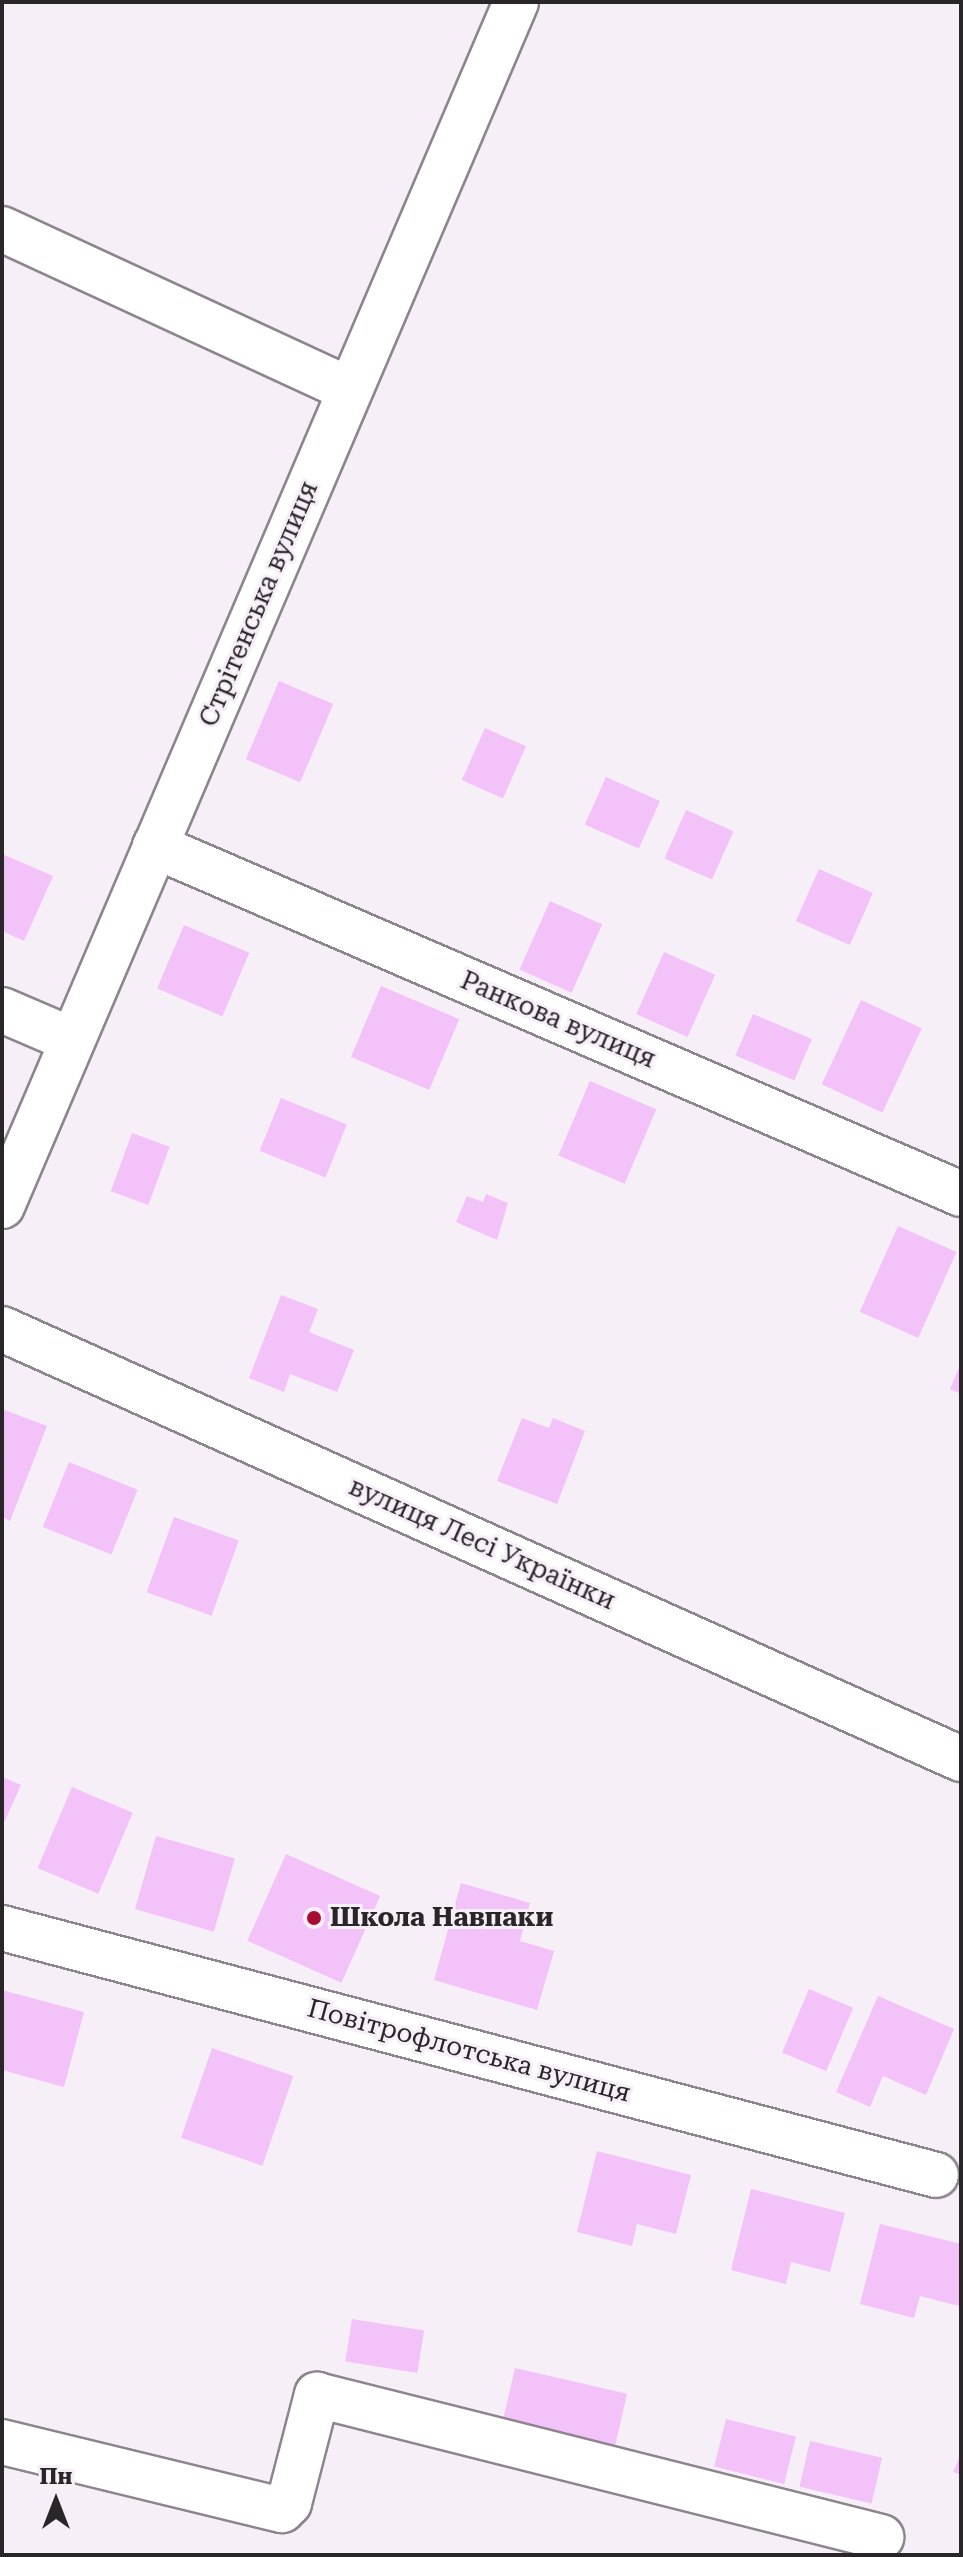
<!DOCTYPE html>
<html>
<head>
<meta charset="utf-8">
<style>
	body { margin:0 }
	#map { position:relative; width:963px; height:2557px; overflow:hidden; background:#f7eff8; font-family:"Roboto Serif",serif }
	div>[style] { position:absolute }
	.building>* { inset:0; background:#f2c2f8; transform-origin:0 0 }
	.roads { filter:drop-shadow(2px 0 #8d858e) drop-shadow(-2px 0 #8d858e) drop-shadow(0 2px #8d858e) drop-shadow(0 -2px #8d858e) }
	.minor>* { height:44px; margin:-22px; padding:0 22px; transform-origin:22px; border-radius:22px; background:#fff }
	.dots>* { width:22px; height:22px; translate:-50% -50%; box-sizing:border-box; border:4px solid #f7eff8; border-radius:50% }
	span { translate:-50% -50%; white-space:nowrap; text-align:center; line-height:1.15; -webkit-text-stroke:6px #f7eff8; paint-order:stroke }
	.street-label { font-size:26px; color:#292529 }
	.poi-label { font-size:26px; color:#292529; font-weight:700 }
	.left { translate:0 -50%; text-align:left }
	.frame { position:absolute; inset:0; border:4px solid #292529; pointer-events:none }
	.north { position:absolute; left:16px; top:2461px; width:80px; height:80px; -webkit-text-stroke:6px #f7eff8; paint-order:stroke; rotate:0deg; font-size:22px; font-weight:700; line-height:32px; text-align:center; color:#292529 }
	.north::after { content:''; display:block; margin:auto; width:28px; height:36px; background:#292529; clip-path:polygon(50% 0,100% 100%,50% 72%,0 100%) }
</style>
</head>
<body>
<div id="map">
	<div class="building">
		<i style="left:279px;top:681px;width:59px;height:85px;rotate:23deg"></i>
		<i style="left:485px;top:728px;width:45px;height:57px;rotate:24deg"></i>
		<i style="left:606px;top:777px;width:59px;height:52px;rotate:24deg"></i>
		<i style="left:686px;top:810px;width:52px;height:53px;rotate:24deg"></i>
		<i style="clip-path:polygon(2px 854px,53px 876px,24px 941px,2px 931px)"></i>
		<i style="left:819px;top:869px;width:59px;height:57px;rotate:24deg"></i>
		<i style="left:550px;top:901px;width:57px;height:75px;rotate:24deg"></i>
		<i style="left:184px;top:925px;width:71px;height:69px;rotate:23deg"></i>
		<i style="left:664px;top:952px;width:56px;height:68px;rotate:24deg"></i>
		<i style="left:381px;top:986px;width:85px;height:77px;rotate:23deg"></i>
		<i style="left:861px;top:1000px;width:67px;height:93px;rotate:25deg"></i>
		<i style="left:753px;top:1014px;width:64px;height:45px;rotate:23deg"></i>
		<i style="left:590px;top:1081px;width:72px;height:81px;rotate:23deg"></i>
		<i style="left:281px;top:1098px;width:71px;height:57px;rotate:22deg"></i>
		<i style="left:132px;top:1133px;width:40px;height:62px;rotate:20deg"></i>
		<i style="clip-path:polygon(486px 1194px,508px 1203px,497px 1240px,456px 1222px,467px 1196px,483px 1202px)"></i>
		<i style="left:898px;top:1226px;width:64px;height:94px;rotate:24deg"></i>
		<i style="clip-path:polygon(281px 1295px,318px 1309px,309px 1332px,354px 1350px,337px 1392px,290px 1374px,284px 1392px,249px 1378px)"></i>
		<i style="clip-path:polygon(961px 1363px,961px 1394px,950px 1389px)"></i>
		<i style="clip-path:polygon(2px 1409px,47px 1426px,10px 1521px,2px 1517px)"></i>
		<i style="clip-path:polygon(522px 1418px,549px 1428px,553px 1418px,585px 1431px,557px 1504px,497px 1481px)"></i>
		<i style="left:69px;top:1462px;width:74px;height:70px;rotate:22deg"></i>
		<i style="left:174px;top:1517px;width:69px;height:80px;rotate:20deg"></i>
		<i style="clip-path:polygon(2px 1777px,21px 1785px,2px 1827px)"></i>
		<i style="left:72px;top:1787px;width:66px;height:88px;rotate:23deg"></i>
		<i style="left:156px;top:1836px;width:82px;height:76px;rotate:16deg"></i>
		<i style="left:286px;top:1854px;width:103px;height:95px;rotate:24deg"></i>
		<i style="clip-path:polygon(461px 1883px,530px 1903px,520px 1941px,554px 1951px,537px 2010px,434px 1980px)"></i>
		<i style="left:809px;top:1989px;width:48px;height:69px;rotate:23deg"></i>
		<i style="clip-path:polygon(2px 1990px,84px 2012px,64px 2087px,2px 2070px)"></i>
		<i style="clip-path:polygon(878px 1996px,954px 2029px,926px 2095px,883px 2076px,870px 2107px,836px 2092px)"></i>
		<i style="left:212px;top:2048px;width:86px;height:95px;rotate:19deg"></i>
		<i style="clip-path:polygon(597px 2151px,691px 2175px,676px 2234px,637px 2224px,632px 2246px,577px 2232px)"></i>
		<i style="clip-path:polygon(751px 2189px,845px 2213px,830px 2272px,791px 2262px,786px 2284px,731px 2270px)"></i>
		<i style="clip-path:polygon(880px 2224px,961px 2244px,959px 2306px,920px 2296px,914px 2318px,860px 2304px)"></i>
		<i style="left:352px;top:2319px;width:73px;height:43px;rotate:9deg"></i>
		<i style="left:515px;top:2368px;width:115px;height:57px;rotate:13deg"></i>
		<i style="left:726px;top:2419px;width:72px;height:49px;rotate:14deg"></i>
		<i style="left:810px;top:2441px;width:74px;height:47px;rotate:13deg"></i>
		<i style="clip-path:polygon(961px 2454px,961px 2475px,953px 2472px)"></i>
	</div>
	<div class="roads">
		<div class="minor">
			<i style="left:2px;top:229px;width:383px;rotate:24.8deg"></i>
			<i style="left:155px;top:846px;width:878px;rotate:23.35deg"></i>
			<i style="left:2px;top:1010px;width:76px;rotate:23.2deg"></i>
			<i style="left:2px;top:1206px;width:1309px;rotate:-66.88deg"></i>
			<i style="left:2px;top:1329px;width:1051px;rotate:24.15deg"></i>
			<i style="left:2px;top:1928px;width:966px;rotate:14.81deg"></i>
			<i style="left:2px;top:2442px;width:288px;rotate:13.7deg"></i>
			<i style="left:282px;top:2510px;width:10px;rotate:-45deg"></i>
			<i style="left:289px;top:2503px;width:112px;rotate:-75.5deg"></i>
			<i style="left:317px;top:2395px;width:582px;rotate:14.13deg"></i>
		</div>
	</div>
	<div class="dots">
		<i style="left:314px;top:1918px;background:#a70d32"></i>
	</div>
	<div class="street-label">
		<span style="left:259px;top:604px;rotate:-67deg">Стрітенська вулиця</span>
		<span style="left:558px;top:1020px;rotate:23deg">Ранкова вулиця</span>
		<span style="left:482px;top:1544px;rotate:24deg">вулиця Лесі Українки</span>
		<span style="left:469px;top:2051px;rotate:15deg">Повітрофлотська вулиця</span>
	</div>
	<div class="poi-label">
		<span class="left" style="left:330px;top:1918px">Школа Навпаки</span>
	</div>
	<div class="frame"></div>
	<div class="north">Пн</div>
</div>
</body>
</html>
